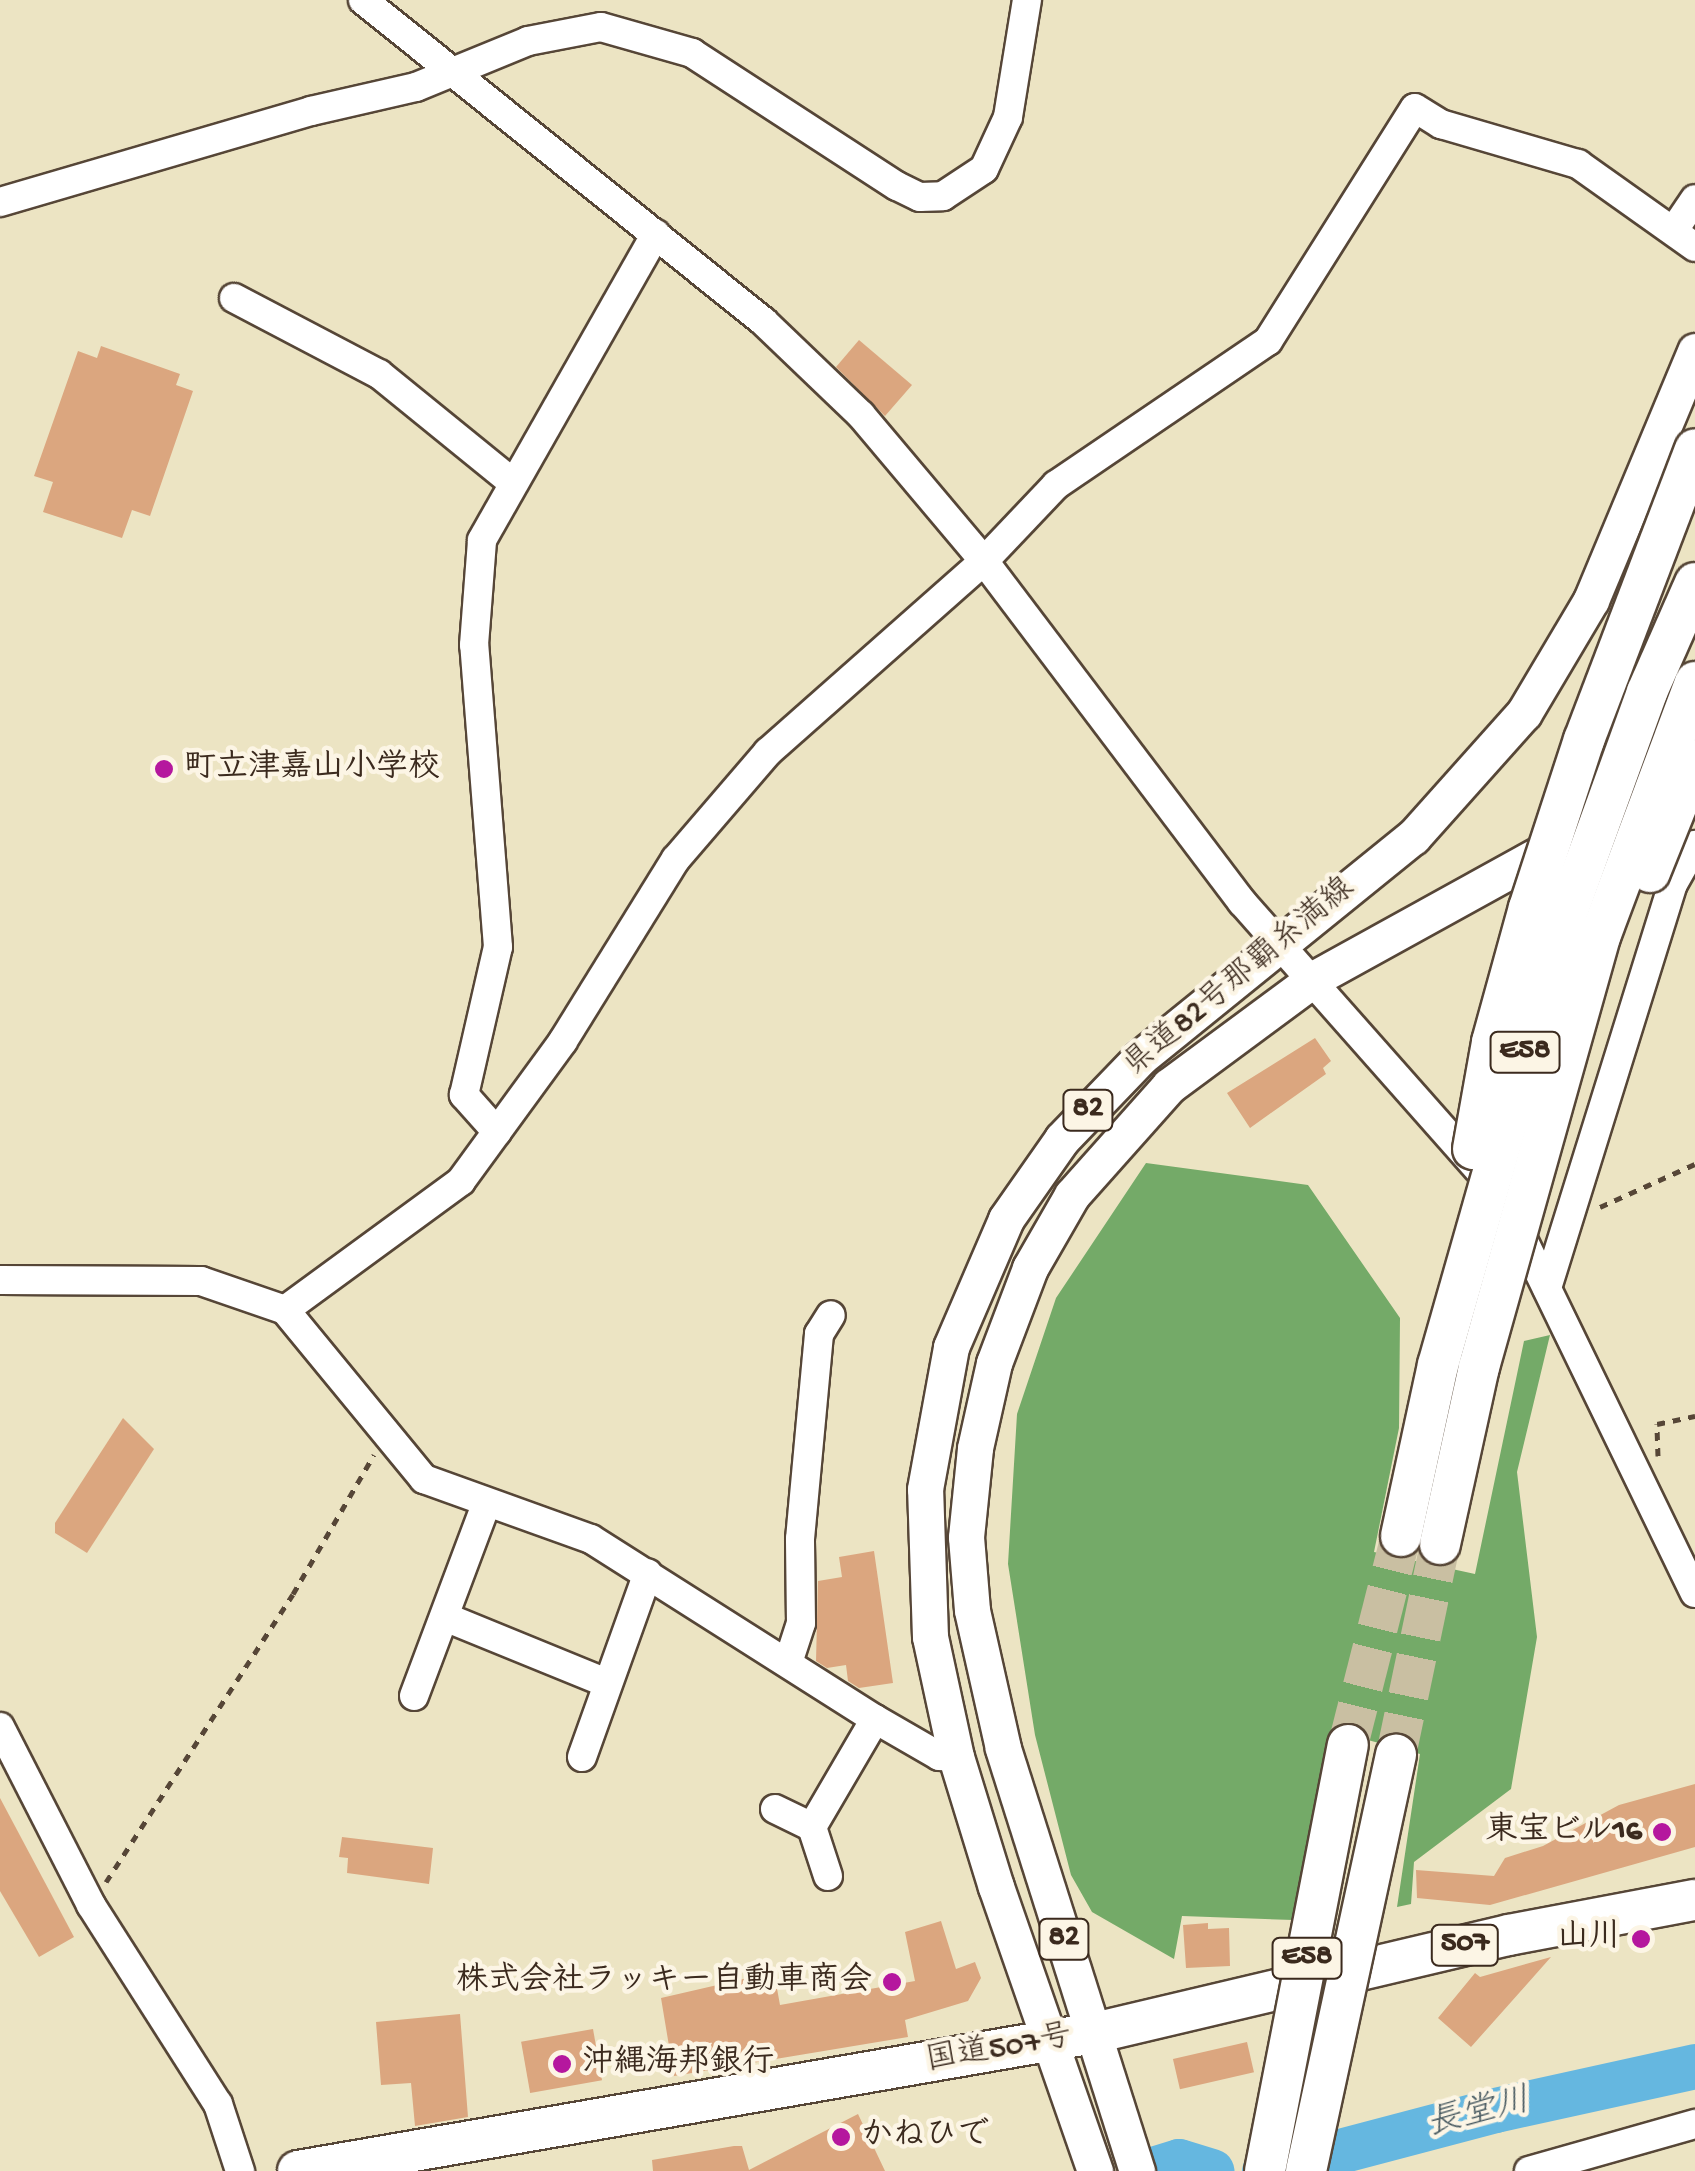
<!DOCTYPE html>
<html>
<head>
<meta charset="utf-8">
<style>
	body { margin:0 }
	#map { position:relative; width:1695px; height:2171px; overflow:hidden; background:#ece4c3; font-family:"Gochi Hand","Klee One",sans-serif }
	div>[style] { position:absolute }
	.forest>* { inset:0; background:#74aa68 }
	.river>* { height:45px; margin:-22.5px; padding:0 22.5px; transform-origin:22.5px; border-radius:22.5px; background:#65b7e0 }
	.building>* { inset:0; background:#dba67f; transform-origin:0 0 }
	.highway-tunnel>* { height:40px; margin-top:-20px; transform-origin:0; background:repeating-linear-gradient(90deg,#c9bfa2 0 40px,transparent 0 60px) }
	.path>* { height:5px; margin-top:-2.5px; transform-origin:0; background:repeating-linear-gradient(90deg,#564637 0 8px,transparent 0 16px) }
	.roads { filter:drop-shadow(2px 0 #564637) drop-shadow(-2px 0 #564637) drop-shadow(0 2px #564637) drop-shadow(0 -2px #564637) }
	.minor>* { height:28px; margin:-14px; padding:0 14px; transform-origin:14px; border-radius:14px; background:#fff }
	.major>* { height:35px; margin:-17.5px; padding:0 17.5px; transform-origin:17.5px; border-radius:17.5px; background:#fff }
	.highway>* { height:40px; margin:-20px; padding:0 20px; transform-origin:20px; border-radius:20px; background:#fff }
	.bridges { filter:drop-shadow(2px 0 #564637) drop-shadow(-2px 0 #564637) drop-shadow(0 2px #564637) drop-shadow(0 -2px #564637) }
	.highway-bridge>* { height:40px; margin:-20px; padding:0 20px; transform-origin:20px; border-radius:20px; background:#fff }
	.dots>* { width:28px; height:28px; translate:-50% -50%; box-sizing:border-box; border:5px solid #fcf5e5; border-radius:50% }
	span { translate:-50% -50%; white-space:nowrap; text-align:center; line-height:1.15; -webkit-text-stroke:9px #fcf5e5; paint-order:stroke }
	.shield-label span { padding:2px 8px; background:#fcf5e5; border:2px solid; border-radius:8px; -webkit-text-stroke-width:0 }
	.shield-label { font-size:30px; color:#3b2a1e; font-weight:700 }
	.poi-label { font-size:32px; color:#3b2a1e; font-weight:700 }
	.left { translate:0 -50%; text-align:left }
	.right { translate:-100% -50%; text-align:right }
	.street-label { font-size:32px; color:#3b2a1e }
	.water-label { font-size:35px; color:#4a5b62; font-style:italic }
</style>
</head>
<body>
<div id="map">
	<div class="forest">
		<i style="clip-path:polygon(1146px 1163px,1308px 1185px,1400px 1318px,1399px 1428px,1374px 1552px,1475px 1574px,1524px 1341px,1550px 1335px,1517px 1472px,1537px 1637px,1511px 1789px,1414px 1862px,1411px 1904px,1397px 1907px,1420px 1754px,1338px 1732px,1293px 1920px,1182px 1916px,1174px 1959px,1092px 1912px,1071px 1875px,1035px 1735px,1008px 1564px,1017px 1414px,1056px 1298px)"></i>
	</div>
	<div class="river">
		<i style="left:1146px;top:2171px;width:34px;rotate:-17deg"></i>
		<i style="left:1179px;top:2161px;width:34px;rotate:17deg"></i>
		<i style="left:1264px;top:2171px;width:239px;rotate:-14.8deg"></i>
		<i style="left:1495px;top:2110px;width:205px;rotate:-12.4deg"></i>
	</div>
	<div class="building">
		<i style="clip-path:polygon(859px 340px,912px 385px,885px 416px,836px 367px)"></i>
		<i style="clip-path:polygon(101px 346px,180px 374px,176px 385px,193px 391px,150px 516px,132px 510px,122px 538px,43px 512px,53px 482px,34px 476px,78px 351px,97px 358px)"></i>
		<i style="clip-path:polygon(1315px 1038px,1331px 1061px,1323px 1068px,1326px 1074px,1250px 1128px,1227px 1093px)"></i>
		<i style="clip-path:polygon(123px 1418px,154px 1449px,87px 1553px,55px 1533px,55px 1523px)"></i>
		<i style="clip-path:polygon(874px 1551px,893px 1683px,859px 1688px,848px 1681px,846px 1665px,827px 1668px,816px 1661px,818px 1581px,842px 1577px,839px 1557px)"></i>
		<i style="clip-path:polygon(1695px 1784px,1695px 1847px,1490px 1905px,1417px 1898px,1416px 1870px,1494px 1876px,1505px 1858px,1543px 1846px,1619px 1805px)"></i>
		<i style="clip-path:polygon(0 1798px,74px 1937px,39px 1957px,0 1891px)"></i>
		<i style="clip-path:polygon(342px 1837px,433px 1848px,429px 1884px,347px 1873px,348px 1858px,339px 1857px)"></i>
		<i style="clip-path:polygon(941px 1921px,956px 1969px,975px 1962px,981px 1978px,968px 2001px,905px 2020px,908px 2037px,674px 2076px,661px 1998px,774px 1972px,780px 2005px,915px 1981px,905px 1932px)"></i>
		<i style="clip-path:polygon(1208px 1923px,1208px 1929px,1229px 1928px,1230px 1966px,1186px 1968px,1183px 1925px)"></i>
		<i style="clip-path:polygon(1551px 1957px,1471px 2047px,1438px 2018px,1475px 1973px,1480px 1977px)"></i>
		<i style="clip-path:polygon(460px 2014px,468px 2117px,415px 2126px,411px 2083px,381px 2085px,376px 2022px)"></i>
		<i style="left:593px;top:2029px;width:52px;height:73px;rotate:80deg"></i>
		<i style="left:1247px;top:2042px;width:31px;height:76px;rotate:77deg"></i>
		<i style="clip-path:polygon(858px 2114px,885px 2171px,653px 2171px,652px 2160px,734px 2146px,742px 2146px,749px 2170px)"></i>
	</div>
	<div class="highway-tunnel">
		<i style="left:1348px;top:1745px;width:216px;rotate:-75.8deg"></i>
		<i style="left:1396px;top:1755px;width:216px;rotate:-78.2deg"></i>
	</div>
	<div class="path">
		<i style="left:1600px;top:1207px;width:104px;rotate:-24.4deg"></i>
		<i style="left:1658px;top:1456px;width:32px;rotate:-92deg"></i>
		<i style="left:1657px;top:1424px;width:39px;rotate:-12deg"></i>
		<i style="left:106px;top:1882px;width:343px;rotate:-57deg"></i>
		<i style="left:293px;top:1594px;width:161px;rotate:-59.8deg"></i>
	</div>
	<div class="roads">
		<div class="minor">
			<i style="left:363px;top:0;width:514px;rotate:38.76deg"></i>
			<i style="left:764px;top:322px;width:134px;rotate:43.8deg"></i>
			<i style="left:861px;top:415px;width:191px;rotate:49.9deg"></i>
			<i style="left:984px;top:561px;width:428px;rotate:52.9deg"></i>
			<i style="left:1242px;top:902px;width:356px;rotate:48.5deg"></i>
			<i style="left:0;top:202px;width:324px;rotate:-16.3deg"></i>
			<i style="left:311px;top:111px;width:108px;rotate:-12.9deg"></i>
			<i style="left:416px;top:87px;width:121px;rotate:-22.3deg"></i>
			<i style="left:528px;top:41px;width:74px;rotate:-10.9deg"></i>
			<i style="left:601px;top:27px;width:95px;rotate:15.9deg"></i>
			<i style="left:692px;top:53px;width:244px;rotate:33deg"></i>
			<i style="left:897px;top:186px;width:25px;rotate:26deg"></i>
			<i style="left:920px;top:197px;width:23px;rotate:-2deg"></i>
			<i style="left:943px;top:196px;width:49px;rotate:-33.4deg"></i>
			<i style="left:984px;top:169px;width:57px;rotate:-65.2deg"></i>
			<i style="left:1008px;top:117px;width:119px;rotate:-80.8deg"></i>
			<i style="left:1674px;top:230px;width:37px;rotate:-56deg"></i>
			<i style="left:234px;top:298px;width:164px;rotate:27.7deg"></i>
			<i style="left:379px;top:374px;width:171px;rotate:39.1deg"></i>
			<i style="left:497px;top:1132px;width:50px;rotate:-131.7deg"></i>
			<i style="left:464px;top:1095px;width:152px;rotate:-77.1deg"></i>
			<i style="left:498px;top:947px;width:303px;rotate:-94.5deg"></i>
			<i style="left:474px;top:645px;width:105px;rotate:-85.6deg"></i>
			<i style="left:482px;top:540px;width:352px;rotate:-60.4deg"></i>
			<i style="left:1516px;top:1225px;width:409px;rotate:64.1deg"></i>
			<i style="left:0;top:1280px;width:201px;rotate:0.3deg"></i>
			<i style="left:201px;top:1281px;width:89px;rotate:19deg"></i>
			<i style="left:285px;top:1310px;width:219px;rotate:50.6deg"></i>
			<i style="left:424px;top:1479px;width:177px;rotate:19.8deg"></i>
			<i style="left:591px;top:1539px;width:336px;rotate:32.4deg"></i>
			<i style="left:875px;top:1719px;width:74px;rotate:30deg"></i>
			<i style="left:939px;top:1756px;width:17px;rotate:3deg"></i>
			<i style="left:1547px;top:1288px;width:423px;rotate:-72.7deg"></i>
			<i style="left:1673px;top:884px;width:45px;rotate:-60.6deg"></i>
			<i style="left:285px;top:1310px;width:218px;rotate:-36.2deg"></i>
			<i style="left:461px;top:1181px;width:173px;rotate:-53.9deg"></i>
			<i style="left:563px;top:1041px;width:214px;rotate:-58.2deg"></i>
			<i style="left:676px;top:859px;width:141px;rotate:-49.3deg"></i>
			<i style="left:768px;top:752px;width:288px;rotate:-41.5deg"></i>
			<i style="left:984px;top:561px;width:105px;rotate:-46.5deg"></i>
			<i style="left:1056px;top:485px;width:256px;rotate:-34.2deg"></i>
			<i style="left:1268px;top:341px;width:275px;rotate:-57.8deg"></i>
			<i style="left:1415px;top:108px;width:31px;rotate:32deg"></i>
			<i style="left:1441px;top:124px;width:143px;rotate:16.3deg"></i>
			<i style="left:1578px;top:164px;width:143px;rotate:35.4deg"></i>
			<i style="left:445px;top:1617px;width:175px;rotate:22.2deg"></i>
			<i style="left:788px;top:1663px;width:42px;rotate:-72deg"></i>
			<i style="left:801px;top:1623px;width:84px;rotate:-90.7deg"></i>
			<i style="left:800px;top:1539px;width:206px;rotate:-84.7deg"></i>
			<i style="left:819px;top:1334px;width:22px;rotate:-58deg"></i>
			<i style="left:414px;top:1696px;width:207px;rotate:-69.4deg"></i>
			<i style="left:0;top:1727px;width:200px;rotate:62.9deg"></i>
			<i style="left:91px;top:1905px;width:236px;rotate:57.5deg"></i>
			<i style="left:218px;top:2104px;width:71px;rotate:71.8deg"></i>
			<i style="left:582px;top:1757px;width:195px;rotate:-70.3deg"></i>
			<i style="left:775px;top:1809px;width:41px;rotate:25.9deg"></i>
			<i style="left:828px;top:1876px;width:52px;rotate:-108.1deg"></i>
			<i style="left:812px;top:1827px;width:125px;rotate:-59.7deg"></i>
			<i style="left:1529px;top:2171px;width:173px;rotate:-15.8deg"></i>
		</div>
		<div class="major">
			<i style="left:1095px;top:2171px;width:301px;rotate:-109.2deg"></i>
			<i style="left:996px;top:1887px;width:136px;rotate:-107.1deg"></i>
			<i style="left:956px;top:1757px;width:123px;rotate:-102.2deg"></i>
			<i style="left:930px;top:1637px;width:148px;rotate:-91.9deg"></i>
			<i style="left:925px;top:1489px;width:144px;rotate:-79.6deg"></i>
			<i style="left:951px;top:1347px;width:139px;rotate:-66.7deg"></i>
			<i style="left:1006px;top:1219px;width:98px;rotate:-55deg"></i>
			<i style="left:1062px;top:1139px;width:114px;rotate:-46.1deg"></i>
			<i style="left:1141px;top:1057px;width:350px;rotate:-39deg"></i>
			<i style="left:1413px;top:837px;width:166px;rotate:-48.2deg"></i>
			<i style="left:1524px;top:713px;width:131px;rotate:-59.3deg"></i>
			<i style="left:1591px;top:600px;width:270px;rotate:-67.3deg"></i>
			<i style="left:1137px;top:2171px;width:444px;rotate:-107.6deg"></i>
			<i style="left:1003px;top:1748px;width:141px;rotate:-102.7deg"></i>
			<i style="left:972px;top:1610px;width:73px;rotate:-94.7deg"></i>
			<i style="left:966px;top:1537px;width:89px;rotate:-84.2deg"></i>
			<i style="left:975px;top:1448px;width:87px;rotate:-77.4deg"></i>
			<i style="left:994px;top:1363px;width:102px;rotate:-69.2deg"></i>
			<i style="left:1030px;top:1268px;width:84px;rotate:-60.1deg"></i>
			<i style="left:1072px;top:1195px;width:146px;rotate:-48.3deg"></i>
			<i style="left:1169px;top:1086px;width:182px;rotate:-36.5deg"></i>
			<i style="left:1315px;top:978px;width:286px;rotate:-28.9deg"></i>
		</div>
		<div class="highway">
			<i style="left:298px;top:2171px;width:808px;rotate:-9.84deg"></i>
			<i style="left:1094px;top:2033px;width:426px;rotate:-13.3deg"></i>
			<i style="left:1509px;top:1935px;width:189px;rotate:-10.7deg"></i>
		</div>
	</div>
	<div class="bridges">
		<div class="highway-bridge">
			<i style="left:1650px;top:872px;width:121px;rotate:-68.1deg"></i>
			<i style="left:1473px;top:1149px;width:109px;rotate:-79.9deg"></i>
			<i style="left:1492px;top:1042px;width:139px;rotate:-74.6deg"></i>
			<i style="left:1529px;top:908px;width:177px;rotate:-71.9deg"></i>
			<i style="left:1584px;top:740px;width:311px;rotate:-69.1deg"></i>
			<i style="left:1401px;top:1536px;width:175px;rotate:-77.8deg"></i>
			<i style="left:1438px;top:1365px;width:467px;rotate:-74.1deg"></i>
			<i style="left:1566px;top:916px;width:238px;rotate:-70.1deg"></i>
			<i style="left:1647px;top:692px;width:119px;rotate:-66.2deg"></i>
			<i style="left:1440px;top:1544px;width:181px;rotate:-77.6deg"></i>
			<i style="left:1479px;top:1367px;width:450px;rotate:-74.3deg"></i>
			<i style="left:1601px;top:934px;width:269px;rotate:-69.5deg"></i>
			<i style="left:1265px;top:2171px;width:434px;rotate:-79deg"></i>
			<i style="left:1306px;top:2171px;width:426px;rotate:-77.8deg"></i>
		</div>
	</div>
	<div class="dots">
		<i style="left:164px;top:769px;background:#b5179e"></i>
		<i style="left:1662px;top:1832px;background:#b5179e"></i>
		<i style="left:1641px;top:1939px;background:#b5179e"></i>
		<i style="left:892px;top:1982px;background:#b5179e"></i>
		<i style="left:562px;top:2064px;background:#b5179e"></i>
		<i style="left:841px;top:2137px;background:#b5179e"></i>
	</div>
	<div class="shield-label">
		<span style="left:1525px;top:1052px">E58</span>
		<span style="left:1088px;top:1110px">82</span>
		<span style="left:1064px;top:1939px">82</span>
		<span style="left:1465px;top:1945px">507</span>
		<span style="left:1307px;top:1958px">E58</span>
	</div>
	<div class="poi-label">
		<span class="left" style="left:184px;top:769px">町立津嘉山小学校</span>
		<span class="right" style="left:1642px;top:1832px">東宝ビル16</span>
		<span class="right" style="left:1621px;top:1939px">山川</span>
		<span class="right" style="left:872px;top:1982px">株式会社ラッキー自動車商会</span>
		<span class="left" style="left:582px;top:2064px">沖縄海邦銀行</span>
		<span class="left" style="left:861px;top:2137px">かねひで</span>
	</div>
	<div class="street-label">
		<span style="left:1240px;top:978px;rotate:-40deg">県道82号那覇糸満線</span>
		<span style="left:999px;top:2050px;rotate:-10deg">国道507号</span>
	</div>
	<div class="water-label">
		<span style="left:1479px;top:2115px;rotate:-14deg">長堂川</span>
	</div>
</div>
</body>
</html>
